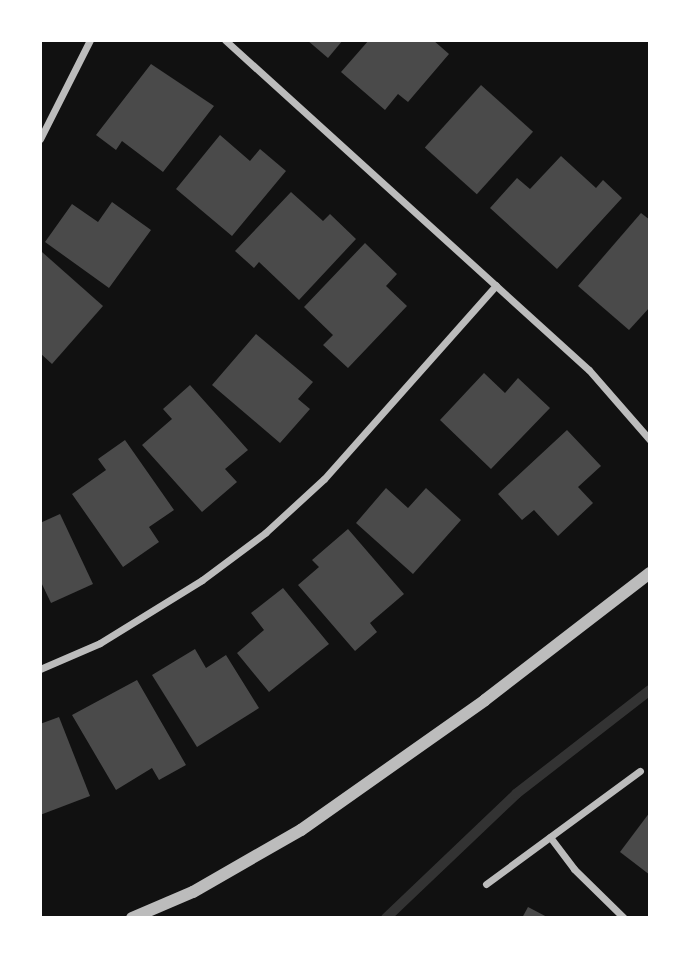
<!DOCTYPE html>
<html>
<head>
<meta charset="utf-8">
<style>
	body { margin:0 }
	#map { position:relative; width:690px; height:958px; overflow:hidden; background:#111; font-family:"Varela Round",sans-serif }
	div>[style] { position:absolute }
	.stream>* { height:10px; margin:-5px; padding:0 5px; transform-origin:5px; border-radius:5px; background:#333 }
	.building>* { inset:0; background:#4a4a4a; transform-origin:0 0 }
	.minor>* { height:7px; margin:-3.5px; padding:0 3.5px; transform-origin:3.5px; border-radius:3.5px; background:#bcbcbc }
	.tertiary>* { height:12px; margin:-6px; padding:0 6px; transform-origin:6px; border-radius:6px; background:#bcbcbc }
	span { translate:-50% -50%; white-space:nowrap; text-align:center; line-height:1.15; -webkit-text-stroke:6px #fff; paint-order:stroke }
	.frame { position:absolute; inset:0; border:42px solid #fff; pointer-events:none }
</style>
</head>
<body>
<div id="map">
	<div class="stream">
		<i style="left:386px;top:918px;width:180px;rotate:-43.6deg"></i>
		<i style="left:516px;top:794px;width:170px;rotate:-37.8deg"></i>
	</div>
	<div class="building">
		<i style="clip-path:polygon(307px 40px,343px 40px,328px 58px)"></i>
		<i style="clip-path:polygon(369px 40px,433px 40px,449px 54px,408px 102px,398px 94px,385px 110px,341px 72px)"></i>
		<i style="clip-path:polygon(151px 64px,214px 106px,163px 172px,122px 141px,116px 150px,96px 135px)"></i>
		<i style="left:481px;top:85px;width:70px;height:84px;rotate:42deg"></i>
		<i style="clip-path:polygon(220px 135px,250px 161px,260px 149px,286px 171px,232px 236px,176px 189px)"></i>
		<i style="clip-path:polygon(561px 156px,596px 188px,603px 180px,622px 198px,557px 269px,490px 208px,517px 178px,530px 189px)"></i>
		<i style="clip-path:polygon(291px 192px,323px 221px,330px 214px,356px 239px,299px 300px,259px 262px,254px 268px,235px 251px)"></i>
		<i style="clip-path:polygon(112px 202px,151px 230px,109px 288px,45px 242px,72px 204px,98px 222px)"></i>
		<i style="clip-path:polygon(641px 213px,650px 220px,650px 307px,629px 330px,578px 286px)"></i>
		<i style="clip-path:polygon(365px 243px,397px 274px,386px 286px,407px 306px,348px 368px,323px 345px,333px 335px,304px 307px)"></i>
		<i style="clip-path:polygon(42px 252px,103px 306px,52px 364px,40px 353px)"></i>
		<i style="clip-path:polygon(256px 334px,313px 382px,298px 399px,310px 409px,280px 443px,212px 385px)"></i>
		<i style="clip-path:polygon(484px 373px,505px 393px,518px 378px,550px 408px,491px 469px,440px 420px)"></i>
		<i style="clip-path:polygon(190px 385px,248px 450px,225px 469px,237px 482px,202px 512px,142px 445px,172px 419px,163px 409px)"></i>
		<i style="clip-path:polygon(567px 430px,601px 466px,578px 487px,593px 503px,558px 536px,534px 510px,522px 520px,498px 494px)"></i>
		<i style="clip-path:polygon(125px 440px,174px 510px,149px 527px,159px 542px,123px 567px,72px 494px,106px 470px,98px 459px)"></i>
		<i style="clip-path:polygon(386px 488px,408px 508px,426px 488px,461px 520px,413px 574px,356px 523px)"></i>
		<i style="clip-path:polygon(60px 514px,93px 584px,51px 603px,40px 580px,40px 523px)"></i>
		<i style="clip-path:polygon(348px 529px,404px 594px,370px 623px,377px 632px,355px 651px,298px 585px,319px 567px,312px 560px)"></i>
		<i style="clip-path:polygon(283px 588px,329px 644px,269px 692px,237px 653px,264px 630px,251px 613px)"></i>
		<i style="clip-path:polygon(195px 649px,206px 668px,226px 655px,259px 708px,197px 747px,152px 675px)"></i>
		<i style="clip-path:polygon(137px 680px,186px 765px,159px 780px,152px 768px,116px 790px,72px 715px)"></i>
		<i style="clip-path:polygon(59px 717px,90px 796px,40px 815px,40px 724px)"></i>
		<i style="clip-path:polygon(650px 812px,650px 875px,620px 852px)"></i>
		<i style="clip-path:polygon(528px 907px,549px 918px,522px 918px)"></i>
	</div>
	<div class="minor">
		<i style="left:225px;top:40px;width:491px;rotate:42.2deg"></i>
		<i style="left:589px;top:370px;width:93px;rotate:48.9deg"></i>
		<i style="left:40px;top:139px;width:111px;rotate:-63.2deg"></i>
		<i style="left:40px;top:669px;width:65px;rotate:-23.4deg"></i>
		<i style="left:100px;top:643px;width:120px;rotate:-31.7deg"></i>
		<i style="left:202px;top:580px;width:79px;rotate:-36.7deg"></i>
		<i style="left:265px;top:533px;width:80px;rotate:-42.5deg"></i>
		<i style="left:324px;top:479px;width:259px;rotate:-48.4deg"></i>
		<i style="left:550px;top:837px;width:40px;rotate:53deg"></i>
		<i style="left:574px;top:869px;width:70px;rotate:44.4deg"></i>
		<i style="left:486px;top:884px;width:191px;rotate:-36.3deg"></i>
	</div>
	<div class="tertiary">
		<i style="left:132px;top:918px;width:66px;rotate:-23.1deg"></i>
		<i style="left:193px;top:892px;width:125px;rotate:-29.9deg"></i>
		<i style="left:301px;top:830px;width:225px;rotate:-35.2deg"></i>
		<i style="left:485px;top:700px;width:208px;rotate:-37.6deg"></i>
	</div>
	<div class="frame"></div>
</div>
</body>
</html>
